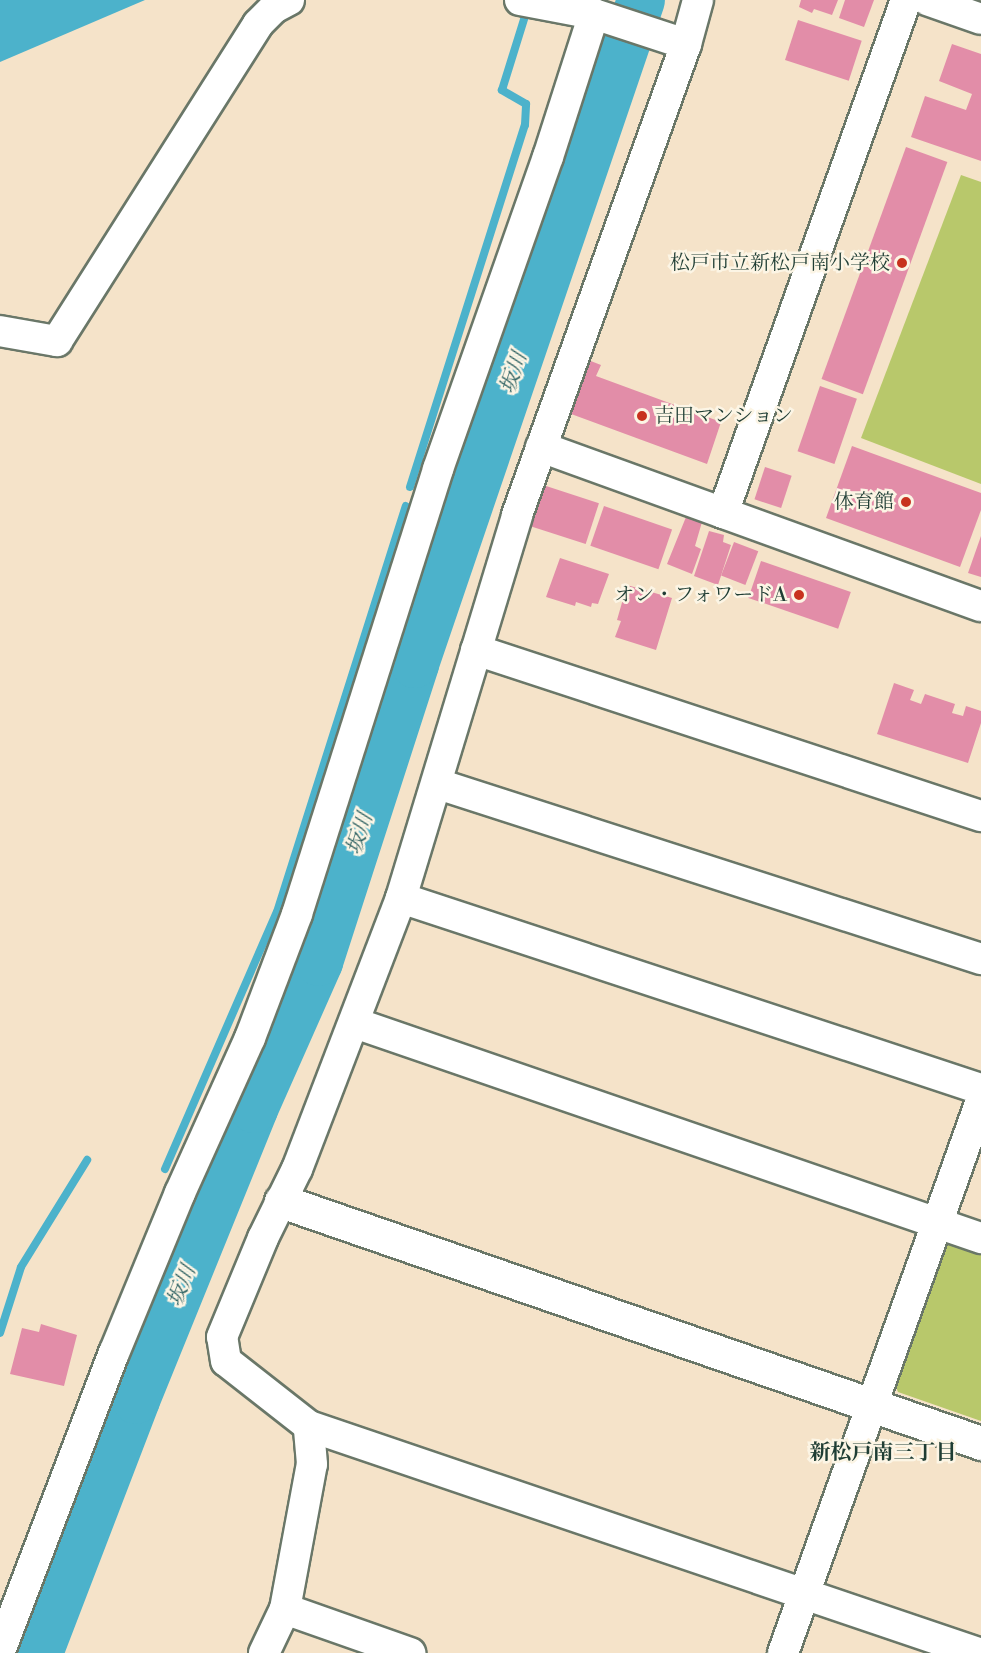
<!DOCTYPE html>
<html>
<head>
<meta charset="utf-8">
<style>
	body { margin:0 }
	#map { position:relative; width:981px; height:1653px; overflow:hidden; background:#f5e3c9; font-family:"Libre Bodoni","Noto Serif JP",serif }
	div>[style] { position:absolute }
	.green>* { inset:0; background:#b8c86b }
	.water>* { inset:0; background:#4cb2cb }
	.stream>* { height:8px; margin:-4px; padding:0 4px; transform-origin:4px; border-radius:4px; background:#4cb2cb }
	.river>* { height:48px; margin:-24px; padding:0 24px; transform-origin:24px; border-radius:24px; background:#4cb2cb }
	.building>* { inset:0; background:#e28da8; transform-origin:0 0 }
	.roads { filter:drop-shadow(2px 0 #6a7768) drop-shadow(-2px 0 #6a7768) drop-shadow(0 2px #6a7768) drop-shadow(0 -2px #6a7768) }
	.minor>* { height:30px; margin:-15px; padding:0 15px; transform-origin:15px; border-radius:15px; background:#fff }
	.tertiary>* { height:33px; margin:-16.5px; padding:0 16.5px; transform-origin:16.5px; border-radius:16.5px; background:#fff }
	.dots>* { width:16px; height:16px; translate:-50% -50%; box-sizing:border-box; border:3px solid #fcf5e5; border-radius:50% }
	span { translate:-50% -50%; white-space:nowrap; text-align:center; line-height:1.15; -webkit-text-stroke:5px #fcf5e5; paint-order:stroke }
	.poi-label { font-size:20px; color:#1f3d34 }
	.right { translate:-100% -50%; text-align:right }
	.left { translate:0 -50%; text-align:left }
	.water-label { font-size:21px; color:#2c6061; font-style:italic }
	.neighbourhood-label { font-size:21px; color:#1f3d34; font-weight:700 }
</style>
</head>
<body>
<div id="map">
	<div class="green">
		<i style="clip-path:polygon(961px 175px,981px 182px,981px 484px,861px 438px)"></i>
		<i style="clip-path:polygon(956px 1237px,981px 1246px,981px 1421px,898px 1392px,893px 1380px,938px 1246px)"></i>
	</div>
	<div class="water">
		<i style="clip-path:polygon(0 0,145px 0,0 62px)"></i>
	</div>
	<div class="stream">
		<i style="left:410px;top:487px;width:380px;rotate:-72.4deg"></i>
		<i style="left:525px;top:125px;width:21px;rotate:-87deg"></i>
		<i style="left:526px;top:104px;width:28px;rotate:-150deg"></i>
		<i style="left:502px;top:90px;width:81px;rotate:-72.7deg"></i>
		<i style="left:165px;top:1169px;width:280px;rotate:-66.5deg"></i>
		<i style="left:277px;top:912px;width:426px;rotate:-72.4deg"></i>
		<i style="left:0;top:1333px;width:69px;rotate:-72.3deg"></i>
		<i style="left:21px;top:1267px;width:126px;rotate:-58.3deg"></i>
	</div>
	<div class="river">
		<i style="left:39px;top:1653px;width:271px;rotate:-69deg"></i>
		<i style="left:136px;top:1400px;width:314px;rotate:-67.9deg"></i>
		<i style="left:254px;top:1109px;width:161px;rotate:-66.1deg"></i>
		<i style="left:319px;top:962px;width:313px;rotate:-72.1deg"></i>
		<i style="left:415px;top:664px;width:701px;rotate:-71.2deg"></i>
	</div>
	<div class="building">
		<i style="clip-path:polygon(801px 0,838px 0,832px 15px,814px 9px,812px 13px,799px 7px)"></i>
		<i style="clip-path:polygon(845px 0,874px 0,864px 27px,839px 18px)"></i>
		<i style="left:798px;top:20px;width:67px;height:42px;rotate:18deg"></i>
		<i style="clip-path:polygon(952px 44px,981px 54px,981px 161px,911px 137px,925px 96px,966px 110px,972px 94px,939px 81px)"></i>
		<i style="left:906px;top:147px;width:44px;height:247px;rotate:20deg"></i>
		<i style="clip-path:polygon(583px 358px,601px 365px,596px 376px,721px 422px,707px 464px,563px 411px)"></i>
		<i style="left:820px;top:386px;width:39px;height:69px;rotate:19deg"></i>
		<i style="clip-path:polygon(852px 446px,981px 493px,981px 510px,960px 567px,826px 518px)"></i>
		<i style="left:765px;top:467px;width:28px;height:34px;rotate:18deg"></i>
		<i style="left:540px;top:484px;width:62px;height:43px;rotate:18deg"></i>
		<i style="left:604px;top:506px;width:72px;height:42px;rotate:19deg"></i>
		<i style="clip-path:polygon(686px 517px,702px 522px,695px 546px,701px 549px,692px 574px,667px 564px)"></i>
		<i style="clip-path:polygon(709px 531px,724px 535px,723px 542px,731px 545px,718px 585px,694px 576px)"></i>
		<i style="clip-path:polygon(981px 536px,981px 577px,968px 573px)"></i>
		<i style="left:734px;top:542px;width:26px;height:36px;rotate:21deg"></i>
		<i style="clip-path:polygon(560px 558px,609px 574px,598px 604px,592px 603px,591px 607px,576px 602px,575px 606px,546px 597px)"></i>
		<i style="left:761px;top:561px;width:95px;height:39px;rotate:19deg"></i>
		<i style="clip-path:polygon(627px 585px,672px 598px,656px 650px,615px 637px,621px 621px,617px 620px)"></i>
		<i style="clip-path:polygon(894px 683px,914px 690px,910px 700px,921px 704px,925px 694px,955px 704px,952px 713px,963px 716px,966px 706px,981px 711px,981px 723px,968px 763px,877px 734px)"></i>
		<i style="clip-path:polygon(41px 1324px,77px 1335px,64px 1386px,10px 1374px,22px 1328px,39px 1332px)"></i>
	</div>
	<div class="roads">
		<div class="minor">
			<i style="left:520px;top:0;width:75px;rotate:10.7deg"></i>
			<i style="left:594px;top:14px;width:97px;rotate:18.1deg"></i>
			<i style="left:927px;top:0;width:57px;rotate:19.4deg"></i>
			<i style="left:0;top:331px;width:58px;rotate:10deg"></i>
			<i style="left:57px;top:341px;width:375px;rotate:-57.6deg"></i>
			<i style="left:258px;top:24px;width:23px;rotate:-45deg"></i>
			<i style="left:274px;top:8px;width:17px;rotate:-28deg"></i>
			<i style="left:541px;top:447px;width:468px;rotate:19.9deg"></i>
			<i style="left:723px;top:513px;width:545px;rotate:-70.37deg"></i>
			<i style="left:476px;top:650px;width:532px;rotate:18.2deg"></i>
			<i style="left:438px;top:784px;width:571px;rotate:17.86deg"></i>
			<i style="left:401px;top:898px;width:611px;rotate:18.23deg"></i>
			<i style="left:355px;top:1023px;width:662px;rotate:18.96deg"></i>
			<i style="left:309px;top:1426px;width:706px;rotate:18.74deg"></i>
			<i style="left:285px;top:1609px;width:133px;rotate:19.4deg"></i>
			<i style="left:0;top:1651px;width:319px;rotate:-69.1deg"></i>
			<i style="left:114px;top:1353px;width:173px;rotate:-67.6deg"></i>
			<i style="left:180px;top:1193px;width:170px;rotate:-65.7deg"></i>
			<i style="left:250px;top:1038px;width:133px;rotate:-69.2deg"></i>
			<i style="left:297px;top:914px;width:467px;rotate:-72.4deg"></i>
			<i style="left:438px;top:469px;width:331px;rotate:-70.6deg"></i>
			<i style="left:548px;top:157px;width:150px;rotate:-72.2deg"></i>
			<i style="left:264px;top:1653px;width:49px;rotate:-64.5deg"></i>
			<i style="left:285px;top:1609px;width:147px;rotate:-79.5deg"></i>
			<i style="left:312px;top:1464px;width:38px;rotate:-95deg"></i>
			<i style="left:309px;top:1426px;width:105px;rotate:-141.9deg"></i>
			<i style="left:226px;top:1361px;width:24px;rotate:-99deg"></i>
			<i style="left:222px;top:1337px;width:107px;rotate:-67.5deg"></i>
			<i style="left:263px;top:1238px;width:77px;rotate:-63.8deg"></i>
			<i style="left:297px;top:1169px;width:290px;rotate:-69deg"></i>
			<i style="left:401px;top:898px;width:400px;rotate:-73.1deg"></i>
			<i style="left:517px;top:515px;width:500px;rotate:-70.26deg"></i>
			<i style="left:686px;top:44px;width:46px;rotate:-74.7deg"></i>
			<i style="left:783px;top:1653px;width:586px;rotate:-70.27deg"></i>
		</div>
		<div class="tertiary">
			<i style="left:281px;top:1201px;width:741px;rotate:19.07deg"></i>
		</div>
	</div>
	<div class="dots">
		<i style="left:902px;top:263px;background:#c8321e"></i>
		<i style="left:642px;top:416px;background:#c8321e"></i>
		<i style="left:906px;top:502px;background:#c8321e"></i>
		<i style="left:799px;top:595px;background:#c8321e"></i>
	</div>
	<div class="poi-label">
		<span class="right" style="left:890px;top:263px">松戸市立新松戸南小学校</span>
		<span class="left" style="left:654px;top:416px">吉田マンション</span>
		<span class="right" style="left:894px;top:502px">体育館</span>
		<span class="right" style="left:787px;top:595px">オン・フォワードA</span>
	</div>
	<div class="water-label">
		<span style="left:514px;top:373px;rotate:-71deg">坂川</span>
		<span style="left:360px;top:834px;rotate:-72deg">坂川</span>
		<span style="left:182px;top:1286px;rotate:-68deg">坂川</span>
	</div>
	<div class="neighbourhood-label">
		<span style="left:883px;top:1453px">新松戸南三丁目</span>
	</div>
</div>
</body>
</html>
